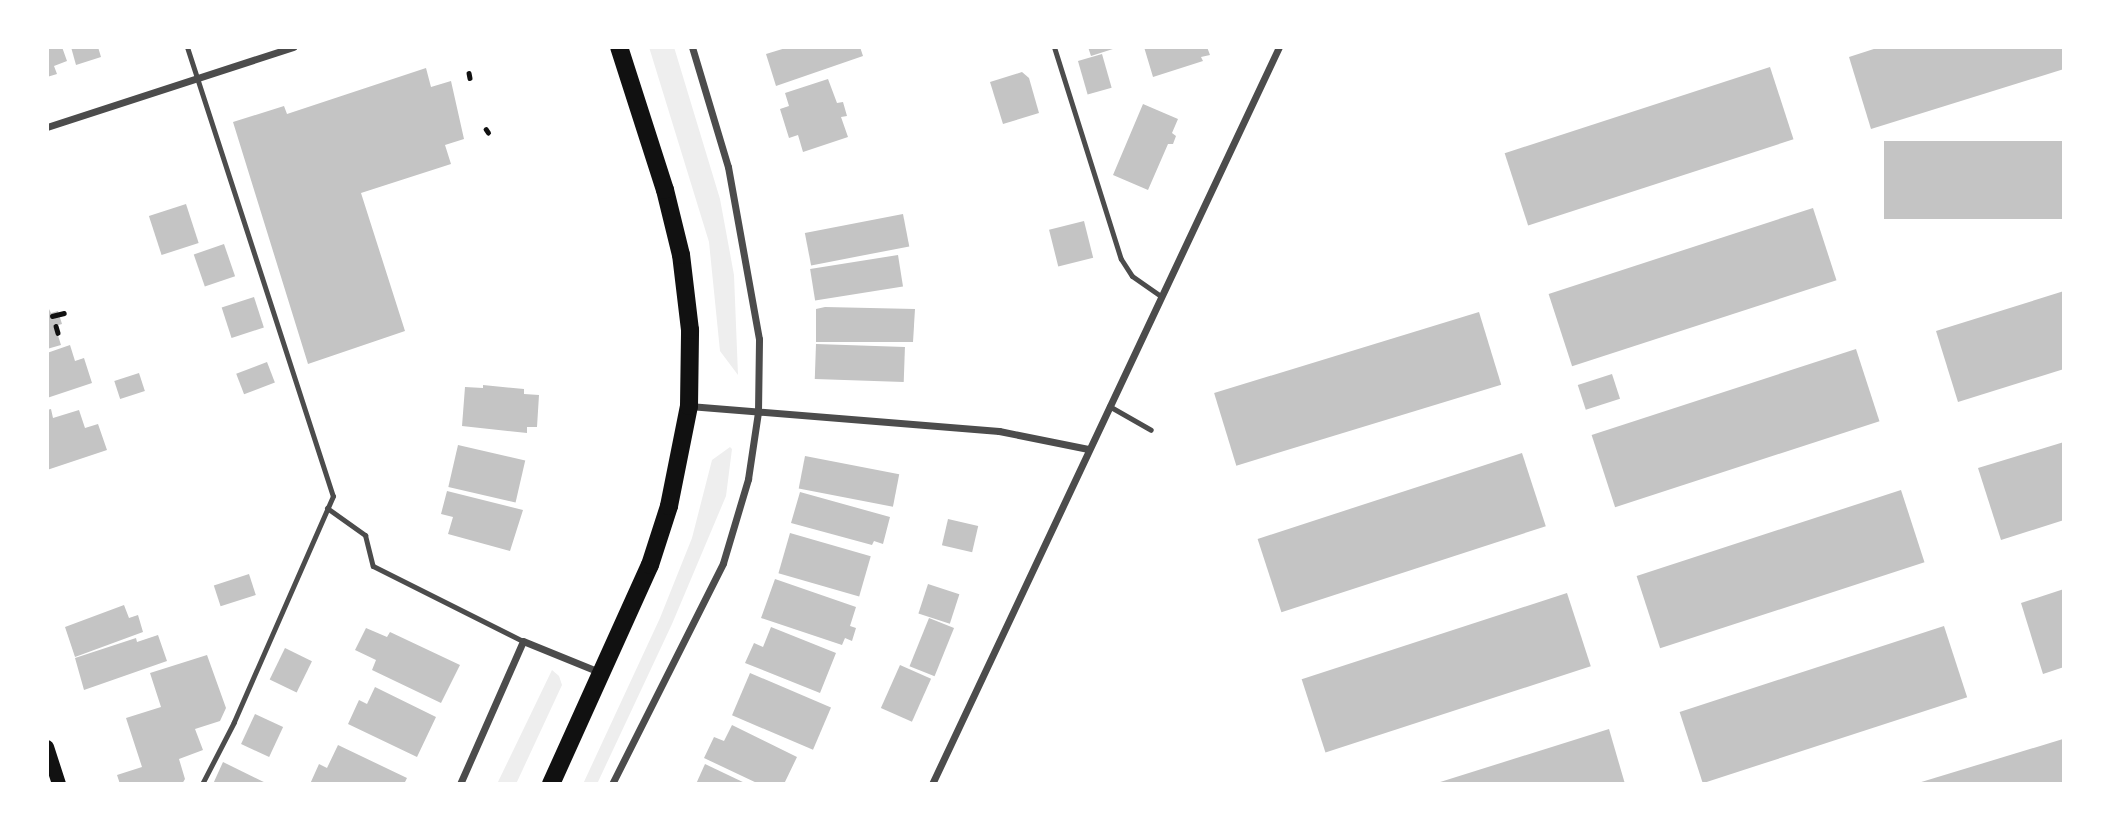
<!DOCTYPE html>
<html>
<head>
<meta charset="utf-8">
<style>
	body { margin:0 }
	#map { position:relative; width:2111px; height:831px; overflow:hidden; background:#fff; font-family:Lora,serif }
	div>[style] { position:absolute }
	.green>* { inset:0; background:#eee }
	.building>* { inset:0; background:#c4c4c4; transform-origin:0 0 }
	.path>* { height:4.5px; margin:-2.25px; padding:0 2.25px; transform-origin:2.25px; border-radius:2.25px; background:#111 }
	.service>* { height:5px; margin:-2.5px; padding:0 2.5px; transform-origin:2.5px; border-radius:2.5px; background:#4c4c4c }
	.minor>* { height:7px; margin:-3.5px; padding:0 3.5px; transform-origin:3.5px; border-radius:3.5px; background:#4c4c4c }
	.secondary>* { height:14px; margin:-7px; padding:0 7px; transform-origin:7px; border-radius:7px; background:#111 }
	.primary>* { height:18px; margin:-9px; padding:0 9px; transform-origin:9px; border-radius:9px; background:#111 }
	span { translate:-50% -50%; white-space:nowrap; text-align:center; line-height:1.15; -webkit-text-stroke:7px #fff; paint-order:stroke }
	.frame { position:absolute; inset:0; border:49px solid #fff; pointer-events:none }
</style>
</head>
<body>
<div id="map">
	<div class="green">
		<i style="clip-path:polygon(649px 47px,674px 47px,720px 199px,734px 275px,738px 375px,720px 351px,709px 242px)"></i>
		<i style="clip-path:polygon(730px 447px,732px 449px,726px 496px,672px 624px,597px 784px,583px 784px,660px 618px,692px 538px,712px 460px)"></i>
		<i style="clip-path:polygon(552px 670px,559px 676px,562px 685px,516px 784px,497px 784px)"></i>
	</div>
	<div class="building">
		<i style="clip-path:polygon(47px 47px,62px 47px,67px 61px,54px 66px,57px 74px,47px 77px)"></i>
		<i style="clip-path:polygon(71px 47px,98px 47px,101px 57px,76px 65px)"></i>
		<i style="clip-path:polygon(789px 47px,860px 47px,863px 56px,776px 86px,766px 54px)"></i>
		<i style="clip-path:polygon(1088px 47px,1116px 47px,1116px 48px,1091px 56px)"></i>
		<i style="clip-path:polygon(1144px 47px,1207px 47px,1210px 55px,1201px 57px,1203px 61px,1153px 77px)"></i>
		<i style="clip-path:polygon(1880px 47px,2064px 47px,2064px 69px,1871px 129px,1849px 57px)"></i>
		<i style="left:1102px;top:54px;width:35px;height:25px;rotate:74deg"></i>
		<i style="left:1770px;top:67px;width:76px;height:279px;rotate:72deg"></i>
		<i style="clip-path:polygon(426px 68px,431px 87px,451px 81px,464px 139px,445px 145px,451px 164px,361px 193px,405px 331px,308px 364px,233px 122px,284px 106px,287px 114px)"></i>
		<i style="clip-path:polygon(1022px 72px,1029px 78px,1039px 113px,1003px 124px,990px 82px)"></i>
		<i style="clip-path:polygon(828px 79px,837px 103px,843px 102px,847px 116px,841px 117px,848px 137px,803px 152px,798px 135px,789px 138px,780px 109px,789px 106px,785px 93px)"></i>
		<i style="clip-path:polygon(1143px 104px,1178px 119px,1172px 133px,1176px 136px,1173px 144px,1168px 144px,1148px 190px,1113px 175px)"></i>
		<i style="left:2064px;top:141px;width:78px;height:180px;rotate:90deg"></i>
		<i style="left:186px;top:204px;width:41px;height:39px;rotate:72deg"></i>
		<i style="left:1813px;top:208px;width:76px;height:278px;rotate:72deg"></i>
		<i style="left:903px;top:214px;width:33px;height:100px;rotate:79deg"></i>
		<i style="left:1084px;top:221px;width:38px;height:36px;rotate:76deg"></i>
		<i style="left:224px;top:244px;width:34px;height:32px;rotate:71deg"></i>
		<i style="left:898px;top:255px;width:32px;height:89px;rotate:81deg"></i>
		<i style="clip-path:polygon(2064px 291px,2064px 369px,1958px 402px,1936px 331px)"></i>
		<i style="left:254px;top:297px;width:32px;height:34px;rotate:72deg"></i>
		<i style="clip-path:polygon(47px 305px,51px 313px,58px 311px,62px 324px,55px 326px,61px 345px,47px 349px)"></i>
		<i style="clip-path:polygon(825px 307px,915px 309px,913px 342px,816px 342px,816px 309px)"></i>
		<i style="left:1479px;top:312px;width:76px;height:277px;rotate:73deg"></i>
		<i style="left:816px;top:344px;width:89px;height:35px;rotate:2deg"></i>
		<i style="clip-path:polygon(70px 345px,75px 361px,84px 358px,92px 383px,47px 398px,47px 353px)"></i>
		<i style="left:1856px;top:349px;width:76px;height:278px;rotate:72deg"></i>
		<i style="left:267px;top:362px;width:22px;height:33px;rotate:69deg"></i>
		<i style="left:139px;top:373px;width:19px;height:26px;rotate:72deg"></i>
		<i style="left:1612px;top:374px;width:26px;height:36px;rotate:72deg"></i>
		<i style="clip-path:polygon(483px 385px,524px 389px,524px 394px,539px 395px,537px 427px,527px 427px,527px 433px,462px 426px,465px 387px,483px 388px)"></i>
		<i style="clip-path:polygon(51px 409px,53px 418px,79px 410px,85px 428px,98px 424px,107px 450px,47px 470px,47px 410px)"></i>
		<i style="clip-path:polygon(2064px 442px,2064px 520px,2001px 540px,1978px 468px)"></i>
		<i style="left:458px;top:445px;width:69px;height:43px;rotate:13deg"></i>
		<i style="left:1522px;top:453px;width:77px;height:278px;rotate:72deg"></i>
		<i style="left:805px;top:456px;width:96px;height:33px;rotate:11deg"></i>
		<i style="left:1901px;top:490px;width:76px;height:278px;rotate:72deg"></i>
		<i style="clip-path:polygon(447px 491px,523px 510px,510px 551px,448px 534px,453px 517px,441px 514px)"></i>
		<i style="clip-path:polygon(800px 492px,890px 517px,883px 544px,874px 541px,872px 545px,791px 523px)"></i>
		<i style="left:948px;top:519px;width:31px;height:27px;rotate:13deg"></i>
		<i style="left:790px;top:533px;width:84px;height:42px;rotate:16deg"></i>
		<i style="left:249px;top:574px;width:22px;height:37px;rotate:72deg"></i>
		<i style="clip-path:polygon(775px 579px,856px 607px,850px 626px,856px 628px,852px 641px,845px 638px,842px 645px,761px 618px)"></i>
		<i style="left:928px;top:584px;width:33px;height:31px;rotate:18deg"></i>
		<i style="clip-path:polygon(2064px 589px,2064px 667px,2043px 674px,2021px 603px)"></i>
		<i style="left:1567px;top:593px;width:77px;height:279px;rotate:72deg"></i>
		<i style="clip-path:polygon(124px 605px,129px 618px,138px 615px,143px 632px,75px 657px,65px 627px)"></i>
		<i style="left:929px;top:618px;width:27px;height:52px;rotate:22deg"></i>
		<i style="left:1944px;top:626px;width:75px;height:278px;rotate:72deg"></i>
		<i style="clip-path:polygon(771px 627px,836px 653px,820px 693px,745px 663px,754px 643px,763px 647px)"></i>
		<i style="clip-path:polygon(366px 628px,387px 637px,390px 632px,460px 665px,441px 703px,372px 670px,376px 660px,355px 650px)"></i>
		<i style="clip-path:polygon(158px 635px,167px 661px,84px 690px,75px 658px,136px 638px,137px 642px)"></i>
		<i style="left:285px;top:648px;width:30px;height:35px;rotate:26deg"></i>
		<i style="clip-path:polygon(207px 655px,226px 708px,220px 721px,195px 729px,203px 750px,179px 759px,185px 779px,182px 784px,120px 784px,117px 775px,142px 767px,126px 718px,161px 707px,150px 673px)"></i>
		<i style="left:900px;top:665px;width:34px;height:47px;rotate:24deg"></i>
		<i style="left:750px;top:673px;width:88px;height:46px;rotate:23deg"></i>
		<i style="clip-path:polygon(375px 687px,436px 717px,417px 757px,348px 724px,359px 700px,367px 704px)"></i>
		<i style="left:255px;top:714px;width:31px;height:33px;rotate:25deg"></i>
		<i style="clip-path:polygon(732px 725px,797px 757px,784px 784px,759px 784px,704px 758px,714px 737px,724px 741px)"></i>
		<i style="clip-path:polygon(1609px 729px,1625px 784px,1437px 784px,1437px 783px)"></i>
		<i style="clip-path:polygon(2063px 739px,2064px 784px,1918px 784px,1918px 783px)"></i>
		<i style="clip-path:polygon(338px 745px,407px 778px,404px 784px,310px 784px,319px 764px,327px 768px)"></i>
		<i style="clip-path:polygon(223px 762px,268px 784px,213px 784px)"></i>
		<i style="clip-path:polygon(705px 764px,747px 784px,696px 784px)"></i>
	</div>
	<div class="path">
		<i style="left:469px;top:73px;width:5px;rotate:79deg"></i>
		<i style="left:486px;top:129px;width:4px;rotate:56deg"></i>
		<i style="left:52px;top:316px;width:12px;rotate:-14deg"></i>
		<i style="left:56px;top:326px;width:7px;rotate:74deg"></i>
	</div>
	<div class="service">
		<i style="left:187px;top:47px;width:472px;rotate:72deg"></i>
		<i style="left:333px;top:496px;width:247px;rotate:113.7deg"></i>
		<i style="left:234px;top:722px;width:70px;rotate:117.3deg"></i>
		<i style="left:1054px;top:47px;width:222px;rotate:72.5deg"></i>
		<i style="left:1121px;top:259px;width:20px;rotate:57deg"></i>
		<i style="left:1132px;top:276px;width:35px;rotate:35deg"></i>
		<i style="left:1109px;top:406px;width:48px;rotate:29.7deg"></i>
		<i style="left:327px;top:508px;width:47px;rotate:35.4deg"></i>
		<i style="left:365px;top:535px;width:32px;rotate:76deg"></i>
		<i style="left:373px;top:566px;width:168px;rotate:26.6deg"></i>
	</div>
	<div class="minor">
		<i style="left:47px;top:127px;width:259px;rotate:-18deg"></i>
		<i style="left:689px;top:406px;width:311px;rotate:4.6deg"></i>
		<i style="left:999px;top:431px;width:91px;rotate:11.4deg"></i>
		<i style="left:460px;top:784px;width:156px;rotate:-66.2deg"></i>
		<i style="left:523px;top:641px;width:85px;rotate:22.1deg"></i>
		<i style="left:612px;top:784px;width:247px;rotate:-63.3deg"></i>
		<i style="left:723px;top:563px;width:88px;rotate:-73.4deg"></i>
		<i style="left:748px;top:479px;width:68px;rotate:-81.5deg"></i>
		<i style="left:758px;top:412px;width:73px;rotate:-89.2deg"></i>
		<i style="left:759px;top:339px;width:175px;rotate:-100.2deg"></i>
		<i style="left:728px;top:167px;width:125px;rotate:-106.7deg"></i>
		<i style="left:932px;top:784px;width:815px;rotate:-64.79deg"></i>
	</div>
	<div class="secondary">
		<i style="left:47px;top:747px;width:39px;rotate:72deg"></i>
	</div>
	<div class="primary">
		<i style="left:551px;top:784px;width:240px;rotate:-65.7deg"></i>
		<i style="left:650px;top:565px;width:62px;rotate:-72.1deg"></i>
		<i style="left:669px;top:506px;width:102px;rotate:-78.7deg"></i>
		<i style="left:689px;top:406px;width:76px;rotate:-89.2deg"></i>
		<i style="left:690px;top:330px;width:76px;rotate:-96.8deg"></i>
		<i style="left:681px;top:255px;width:67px;rotate:-103.8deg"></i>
		<i style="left:665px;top:190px;width:150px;rotate:-107.8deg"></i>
	</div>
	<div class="frame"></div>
</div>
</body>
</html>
